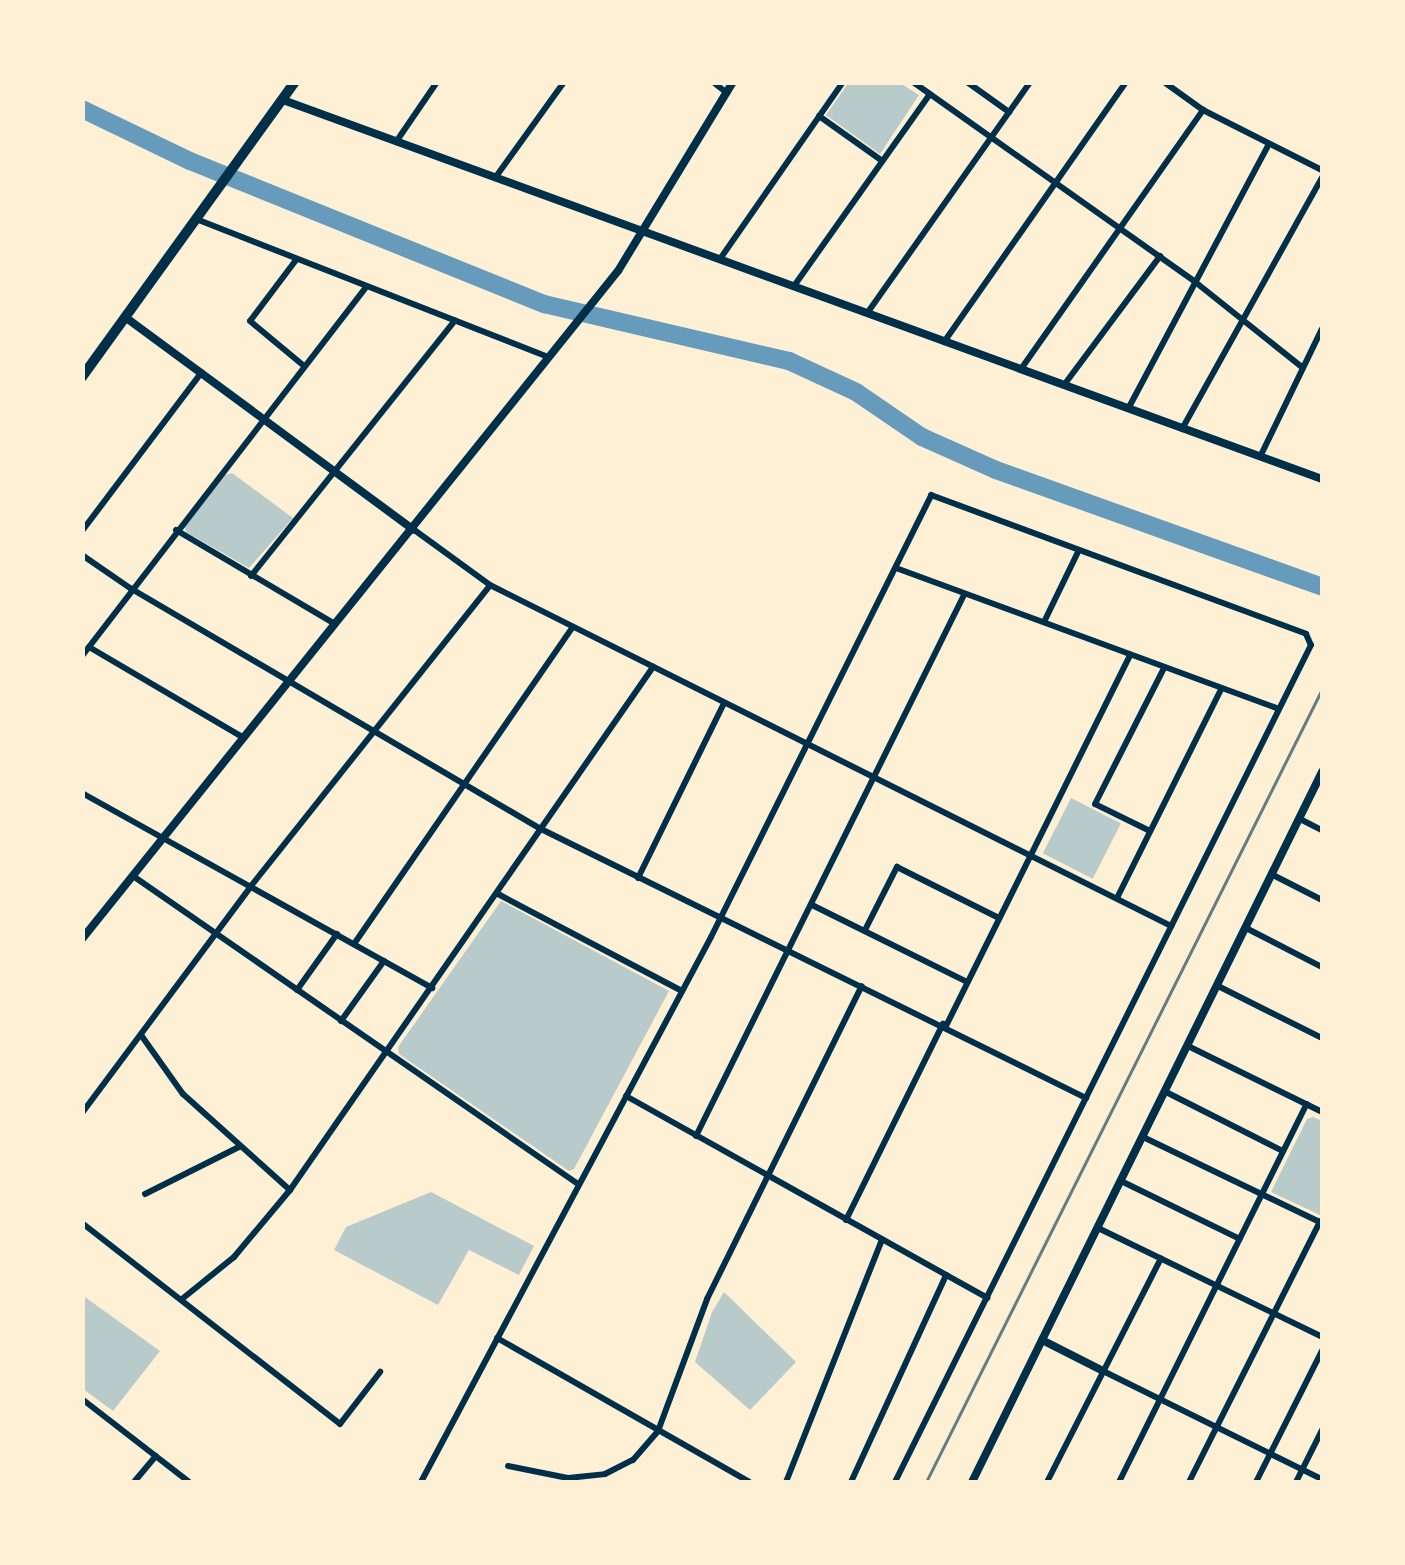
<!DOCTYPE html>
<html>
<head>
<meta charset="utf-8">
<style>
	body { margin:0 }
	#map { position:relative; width:1405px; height:1565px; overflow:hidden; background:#fdf0d5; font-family:"Noto Sans",sans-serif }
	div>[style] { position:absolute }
	.green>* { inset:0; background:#b9caca; transform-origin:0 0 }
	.river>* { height:18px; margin:-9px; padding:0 9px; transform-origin:9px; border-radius:9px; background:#669bbc }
	.minor>* { height:6px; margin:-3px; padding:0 3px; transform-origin:3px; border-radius:3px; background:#003049 }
	.tertiary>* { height:8px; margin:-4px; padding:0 4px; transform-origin:4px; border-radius:4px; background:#003049 }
	.trunk>* { height:10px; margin:-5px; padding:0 5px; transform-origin:5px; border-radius:5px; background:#003049 }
	.rail>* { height:2.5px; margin:-1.25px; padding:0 1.25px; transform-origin:1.25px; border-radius:1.25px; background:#657d81 }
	span { translate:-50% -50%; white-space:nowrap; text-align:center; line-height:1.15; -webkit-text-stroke:8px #fdf0d5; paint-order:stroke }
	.frame { position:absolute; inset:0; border:85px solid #fdf0d5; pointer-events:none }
</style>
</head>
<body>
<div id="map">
	<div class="green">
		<i style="clip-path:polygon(849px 82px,900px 83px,919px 95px,880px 154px,826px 115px)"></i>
		<i style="clip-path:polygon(232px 473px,293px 518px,249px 568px,186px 532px,185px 526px,225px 475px)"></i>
		<i style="left:1071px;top:798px;width:56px;height:62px;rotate:27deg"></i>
		<i style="clip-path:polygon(501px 901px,669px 991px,574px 1169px,569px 1171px,399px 1054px,398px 1047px)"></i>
		<i style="clip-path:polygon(1313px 1117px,1322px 1121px,1322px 1216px,1271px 1192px,1307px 1119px)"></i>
		<i style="clip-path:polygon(431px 1192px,534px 1246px,519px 1275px,469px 1250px,438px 1305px,334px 1250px,346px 1227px)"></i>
		<i style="clip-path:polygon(724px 1292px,796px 1362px,750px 1410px,695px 1362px,712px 1312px)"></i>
		<i style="clip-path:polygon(82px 1295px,160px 1351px,113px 1411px,83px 1389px)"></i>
	</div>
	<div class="river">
		<i style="left:82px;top:109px;width:120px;rotate:25.7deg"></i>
		<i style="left:190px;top:161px;width:382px;rotate:22deg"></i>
		<i style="left:544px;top:304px;width:252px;rotate:13.1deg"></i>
		<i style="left:789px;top:361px;width:74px;rotate:24.8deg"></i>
		<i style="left:856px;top:392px;width:80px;rotate:34.3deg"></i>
		<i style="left:922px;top:437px;width:81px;rotate:24deg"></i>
		<i style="left:996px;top:470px;width:346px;rotate:19.7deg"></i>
	</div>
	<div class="minor">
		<i style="left:713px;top:82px;width:18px;rotate:38deg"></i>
		<i style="left:913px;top:82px;width:344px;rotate:35.3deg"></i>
		<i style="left:1194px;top:281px;width:139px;rotate:38.6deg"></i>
		<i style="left:967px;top:82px;width:52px;rotate:35.5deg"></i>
		<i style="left:1164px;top:82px;width:48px;rotate:35.7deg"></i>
		<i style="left:1203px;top:110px;width:133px;rotate:26.8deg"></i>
		<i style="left:819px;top:116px;width:76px;rotate:35.4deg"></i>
		<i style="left:396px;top:142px;width:73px;rotate:-55.7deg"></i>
		<i style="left:495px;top:178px;width:118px;rotate:-54.3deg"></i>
		<i style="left:196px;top:219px;width:379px;rotate:21.4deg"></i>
		<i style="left:720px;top:259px;width:216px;rotate:-55.2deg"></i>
		<i style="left:296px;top:260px;width:76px;rotate:127deg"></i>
		<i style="left:250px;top:321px;width:70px;rotate:39.8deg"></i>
		<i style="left:794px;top:286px;width:235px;rotate:-54.7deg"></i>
		<i style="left:868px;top:312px;width:281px;rotate:-54.8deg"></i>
		<i style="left:944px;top:342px;width:317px;rotate:-55deg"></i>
		<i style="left:1021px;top:369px;width:317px;rotate:-54.9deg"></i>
		<i style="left:1064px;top:385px;width:161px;rotate:-53.3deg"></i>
		<i style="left:1128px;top:409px;width:300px;rotate:-62deg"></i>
		<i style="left:1182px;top:429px;width:288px;rotate:-60.9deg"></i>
		<i style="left:1260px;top:457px;width:142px;rotate:-64.2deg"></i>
		<i style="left:413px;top:529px;width:95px;rotate:36deg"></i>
		<i style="left:490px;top:585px;width:762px;rotate:26.6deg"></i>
		<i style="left:176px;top:530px;width:185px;rotate:30.6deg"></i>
		<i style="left:82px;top:531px;width:199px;rotate:-53deg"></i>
		<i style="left:82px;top:555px;width:58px;rotate:34.5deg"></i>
		<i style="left:130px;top:588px;width:476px;rotate:30.4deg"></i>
		<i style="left:541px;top:829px;width:608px;rotate:26.27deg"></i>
		<i style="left:896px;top:568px;width:408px;rotate:20.2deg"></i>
		<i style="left:251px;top:576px;width:327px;rotate:-51.4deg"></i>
		<i style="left:1044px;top:622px;width:80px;rotate:-64.1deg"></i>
		<i style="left:89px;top:647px;width:180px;rotate:30.4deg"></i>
		<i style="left:82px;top:656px;width:464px;rotate:-52.4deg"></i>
		<i style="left:82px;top:793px;width:401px;rotate:29.1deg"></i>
		<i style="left:1300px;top:819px;width:25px;rotate:27deg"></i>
		<i style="left:1150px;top:831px;width:61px;rotate:-153.9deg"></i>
		<i style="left:1095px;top:804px;width:153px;rotate:-63.1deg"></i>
		<i style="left:1273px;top:875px;width:55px;rotate:27deg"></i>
		<i style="left:133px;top:876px;width:541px;rotate:34.69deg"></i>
		<i style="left:638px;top:878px;width:195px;rotate:-63.8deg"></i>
		<i style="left:498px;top:894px;width:208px;rotate:27.8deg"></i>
		<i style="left:1117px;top:898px;width:233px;rotate:-63.5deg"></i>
		<i style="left:812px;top:905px;width:173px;rotate:26.4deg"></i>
		<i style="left:1246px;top:928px;width:85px;rotate:27.2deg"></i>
		<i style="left:865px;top:930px;width:71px;rotate:-63.1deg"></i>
		<i style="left:897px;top:867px;width:114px;rotate:26.6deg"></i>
		<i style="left:354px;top:944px;width:385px;rotate:-55.4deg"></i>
		<i style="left:1218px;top:986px;width:116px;rotate:26.6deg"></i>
		<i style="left:297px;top:990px;width:69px;rotate:-54.5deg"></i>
		<i style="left:341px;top:1021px;width:74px;rotate:-54.4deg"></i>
		<i style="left:946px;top:1026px;width:414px;rotate:-63.6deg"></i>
		<i style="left:141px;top:1035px;width:72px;rotate:54.6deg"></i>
		<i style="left:183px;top:1094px;width:144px;rotate:41.9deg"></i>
		<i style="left:1188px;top:1046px;width:149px;rotate:26.2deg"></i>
		<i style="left:1166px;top:1092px;width:131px;rotate:26.8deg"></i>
		<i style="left:626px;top:1096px;width:414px;rotate:29.2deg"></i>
		<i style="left:82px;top:1113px;width:283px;rotate:-53.3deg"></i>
		<i style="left:251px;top:886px;width:384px;rotate:-51.5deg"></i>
		<i style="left:696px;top:1136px;width:604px;rotate:-63.65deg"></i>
		<i style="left:1143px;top:1137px;width:199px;rotate:25.7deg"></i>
		<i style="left:1121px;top:1181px;width:132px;rotate:26deg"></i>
		<i style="left:145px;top:1194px;width:105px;rotate:-26.6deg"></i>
		<i style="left:846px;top:1220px;width:219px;rotate:-63.7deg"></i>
		<i style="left:82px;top:1223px;width:327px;rotate:37.9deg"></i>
		<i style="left:340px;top:1424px;width:66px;rotate:-52.4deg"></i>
		<i style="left:1098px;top:1228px;width:249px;rotate:25.9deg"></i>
		<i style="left:182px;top:1299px;width:67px;rotate:-38.9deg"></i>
		<i style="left:234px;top:1257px;width:87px;rotate:-50.1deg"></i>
		<i style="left:290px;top:1190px;width:637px;rotate:-55.24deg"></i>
		<i style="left:497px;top:1338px;width:290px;rotate:29.7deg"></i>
		<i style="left:1103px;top:1371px;width:244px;rotate:26.3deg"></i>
		<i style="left:82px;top:1399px;width:135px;rotate:37.8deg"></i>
		<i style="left:508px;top:1466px;width:61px;rotate:11.3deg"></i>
		<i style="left:568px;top:1478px;width:37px;rotate:-6deg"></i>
		<i style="left:605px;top:1474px;width:31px;rotate:-27deg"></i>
		<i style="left:633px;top:1460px;width:38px;rotate:-49deg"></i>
		<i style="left:658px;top:1431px;width:141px;rotate:-69.6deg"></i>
		<i style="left:707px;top:1299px;width:349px;rotate:-63.7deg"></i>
		<i style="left:134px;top:1482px;width:34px;rotate:-50deg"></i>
		<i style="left:421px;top:1482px;width:617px;rotate:-61.98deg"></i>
		<i style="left:711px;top:937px;width:494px;rotate:-63.5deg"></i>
		<i style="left:931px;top:495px;width:400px;rotate:20.3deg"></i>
		<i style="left:1306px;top:634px;width:12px;rotate:66deg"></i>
		<i style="left:1311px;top:645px;width:935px;rotate:116.43deg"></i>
		<i style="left:786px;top:1482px;width:261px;rotate:-68.4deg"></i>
		<i style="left:851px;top:1482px;width:228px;rotate:-65.3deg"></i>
		<i style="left:1047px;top:1482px;width:251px;rotate:-63deg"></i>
		<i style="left:1119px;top:1482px;width:422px;rotate:-63.6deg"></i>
		<i style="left:1189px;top:1482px;width:292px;rotate:-63.3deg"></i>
		<i style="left:1256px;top:1482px;width:147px;rotate:-63.3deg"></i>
		<i style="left:1296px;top:1482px;width:58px;rotate:-63.4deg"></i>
	</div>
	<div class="tertiary">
		<i style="left:283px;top:100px;width:1106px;rotate:20.04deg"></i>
		<i style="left:125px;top:317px;width:358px;rotate:36.4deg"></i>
		<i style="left:82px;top:939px;width:856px;rotate:-51.26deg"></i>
		<i style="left:618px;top:271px;width:221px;rotate:-58.7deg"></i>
		<i style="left:1042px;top:1340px;width:68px;rotate:26.9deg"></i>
		<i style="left:972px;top:1482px;width:792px;rotate:-63.76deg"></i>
	</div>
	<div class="trunk">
		<i style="left:82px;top:377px;width:364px;rotate:-54.2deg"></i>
	</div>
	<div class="rail">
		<i style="left:926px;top:1482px;width:886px;rotate:-63.46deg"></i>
	</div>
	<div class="frame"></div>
</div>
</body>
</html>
